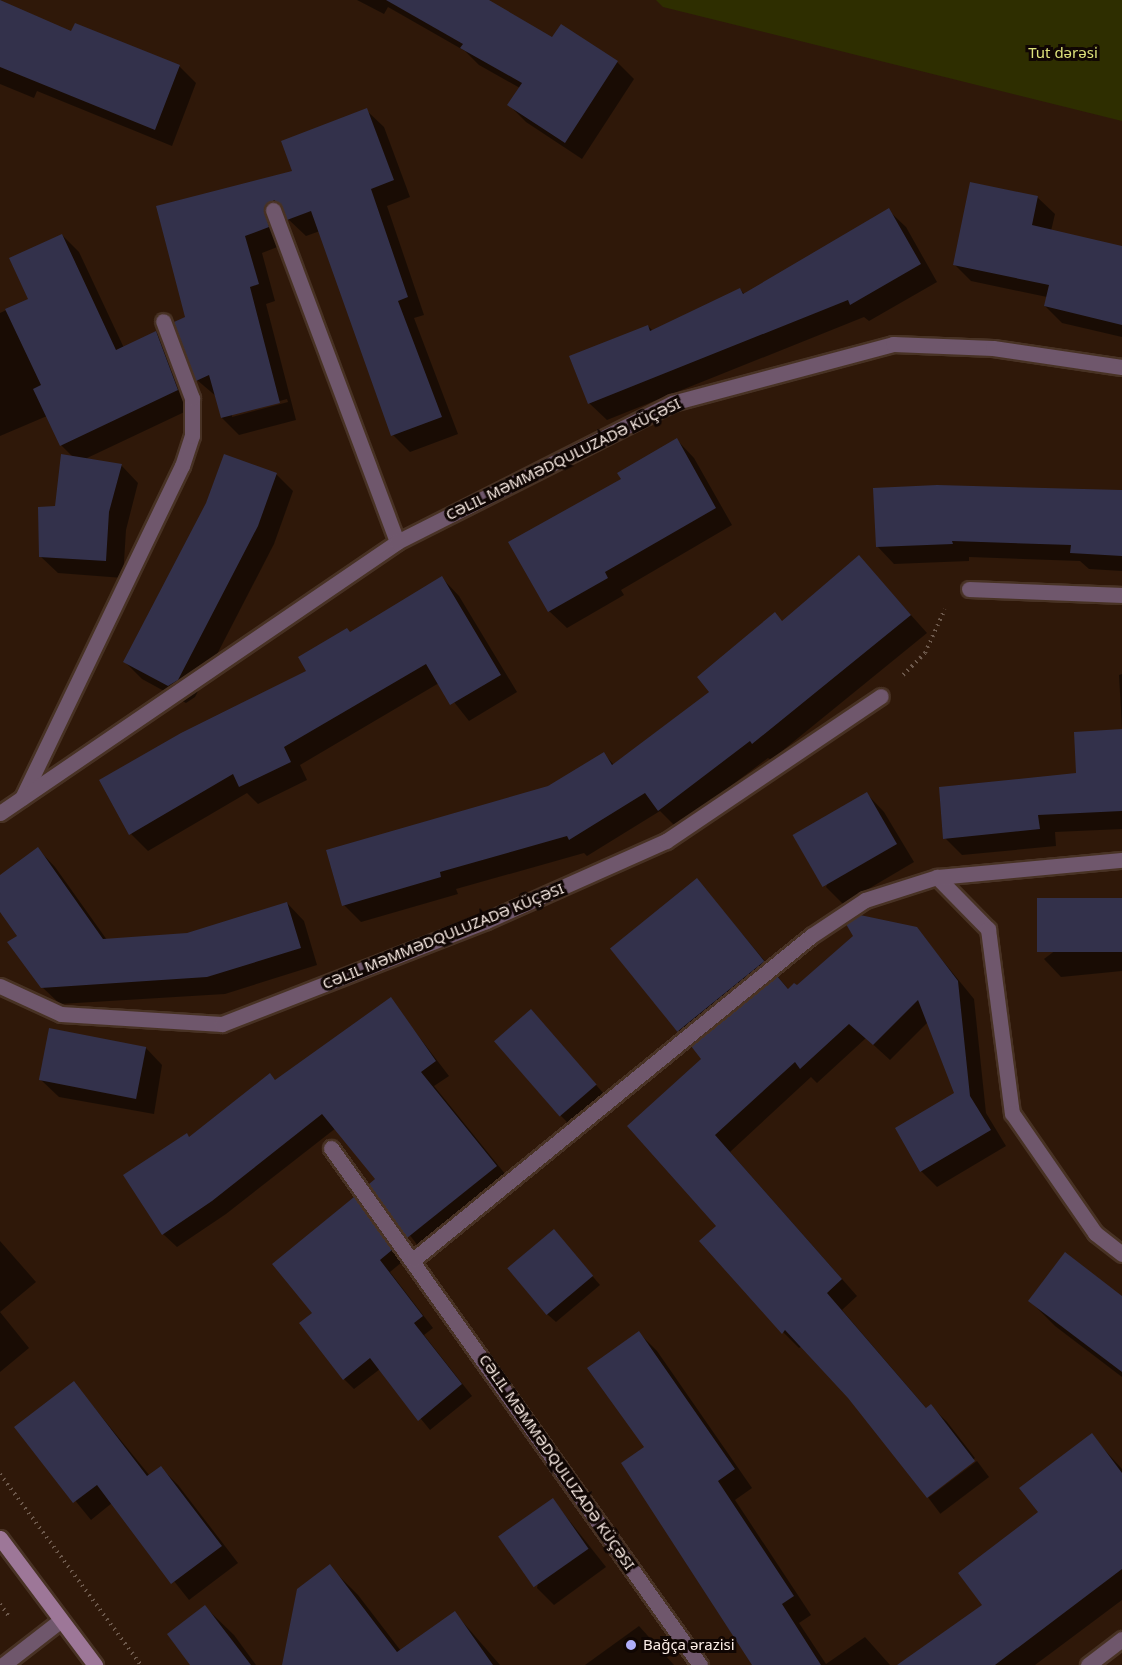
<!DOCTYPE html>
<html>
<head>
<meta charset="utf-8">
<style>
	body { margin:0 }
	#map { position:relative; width:1122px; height:1665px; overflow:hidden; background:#2f1809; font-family:"Noto Sans",sans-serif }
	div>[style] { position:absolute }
	.green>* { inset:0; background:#2e2e00 }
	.shadow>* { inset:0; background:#0007; transform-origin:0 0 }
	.building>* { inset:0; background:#33314b; transform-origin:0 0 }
	.path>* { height:4px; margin-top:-2px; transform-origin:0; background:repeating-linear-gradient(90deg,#6d594c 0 1.5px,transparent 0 6px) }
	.roads { filter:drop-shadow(2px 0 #483224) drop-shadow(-2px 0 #483224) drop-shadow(0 2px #483224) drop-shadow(0 -2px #483224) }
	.street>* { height:15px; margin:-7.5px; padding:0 7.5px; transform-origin:7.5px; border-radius:7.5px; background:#6f576c }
	.secondary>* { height:15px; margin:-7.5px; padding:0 7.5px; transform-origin:7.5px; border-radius:7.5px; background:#9d7798 }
	.dots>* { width:16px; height:16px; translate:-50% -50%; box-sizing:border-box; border:3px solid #100603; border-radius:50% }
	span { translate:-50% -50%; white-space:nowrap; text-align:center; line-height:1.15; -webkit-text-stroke:6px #100603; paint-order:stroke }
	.park-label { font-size:15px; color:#dee27b }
	.street-label { font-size:15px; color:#fdefe8 }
	.poi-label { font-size:15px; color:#fdefe8 }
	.left { translate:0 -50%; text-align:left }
</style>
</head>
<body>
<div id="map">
	<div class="green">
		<i style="clip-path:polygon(656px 0,1122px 0,1122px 121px,663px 7px)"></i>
	</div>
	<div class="shadow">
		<i style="clip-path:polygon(357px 0,485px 0,552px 39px,617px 62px,634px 79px,582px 159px,526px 122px,509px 105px,520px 88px,479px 65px,465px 51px,388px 7px,384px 14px)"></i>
		<i style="clip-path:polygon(0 2px,72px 33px,179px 66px,196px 83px,172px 146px,37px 91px,34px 98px,0 84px)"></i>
		<i style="clip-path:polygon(evenodd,366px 110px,384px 127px,410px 197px,387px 206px,424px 315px,414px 318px,458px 434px,410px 452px,393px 435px,320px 231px,306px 236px,288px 219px,280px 225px,285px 244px,262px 253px,275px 301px,266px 304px,296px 420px,239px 435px,222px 418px,217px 397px,197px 380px,176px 323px,187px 318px,158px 207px,294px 172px,366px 110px,287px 399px,288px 402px,232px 417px,232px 414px,287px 399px)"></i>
		<i style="clip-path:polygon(1037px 197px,1055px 214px,1051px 231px,1122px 248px,1122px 337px,1062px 323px,1045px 306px,1047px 297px,971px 281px,954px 264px)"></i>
		<i style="clip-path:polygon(888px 210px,906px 227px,937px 282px,869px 321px,864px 317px,607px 420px,589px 403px,648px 326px,653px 331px,740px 289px,745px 295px)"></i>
		<i style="clip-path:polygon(62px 235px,79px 252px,124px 348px,156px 332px,173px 350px,195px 407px,85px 459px,121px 465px,138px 483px,126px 530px,123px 578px,58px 573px,40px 556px,73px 457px,61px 445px,47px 416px,0 436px,0 313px,30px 299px)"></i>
		<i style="clip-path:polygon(677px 440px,694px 458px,732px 525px,621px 590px,624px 595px,567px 628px,549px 611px,623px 479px)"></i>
		<i style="clip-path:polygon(276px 474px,293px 491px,274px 544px,195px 697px,186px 703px,142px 679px,125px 662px)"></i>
		<i style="clip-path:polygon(1122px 491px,1122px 571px,1089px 569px,1080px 561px,969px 557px,969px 561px,894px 564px,877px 546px)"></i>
		<i style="clip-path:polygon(859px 557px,927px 633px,771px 760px,768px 758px,676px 827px,660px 811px,587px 856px,584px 853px,456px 889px,458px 894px,361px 922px,344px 905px,604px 754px,614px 765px,711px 692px,783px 622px)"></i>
		<i style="clip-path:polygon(442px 578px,459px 596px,517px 692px,469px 721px,439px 683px,300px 765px,307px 780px,258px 804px,247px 793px,148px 851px,131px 834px,350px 633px)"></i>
		<i style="clip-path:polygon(1122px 674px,1122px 728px,1119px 675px)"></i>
		<i style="clip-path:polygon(1122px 731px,1122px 829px,1055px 832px,1056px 846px,962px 855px,945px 838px,1077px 775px)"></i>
		<i style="clip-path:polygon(867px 794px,884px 812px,914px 862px,843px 904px,826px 887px)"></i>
		<i style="clip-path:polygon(38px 849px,55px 867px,107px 940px,188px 935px,287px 903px,304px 921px,317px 965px,225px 994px,60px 1004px,42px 987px,19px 936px,0 910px,0 877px)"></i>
		<i style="clip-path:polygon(697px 880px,789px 990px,916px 928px,974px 999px,986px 1113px,1006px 1146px,937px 1187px,921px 1171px,956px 1094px,928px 1022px,890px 1060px,866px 1038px,817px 1083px,811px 1077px,730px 1152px,857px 1296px,842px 1310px,927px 1409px,931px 1406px,947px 1422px,975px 1458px,928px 1496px,849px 1397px,802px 1346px,799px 1348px,783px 1332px,718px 1226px,703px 1059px,613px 950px)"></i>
		<i style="clip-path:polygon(1122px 900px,1122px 971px,1061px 977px,1044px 959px)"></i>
		<i style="clip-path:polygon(390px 999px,449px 1076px,434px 1086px,510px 1180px,422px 1251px,371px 1185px,377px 1179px,336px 1128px,226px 1214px,177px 1247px,163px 1234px,190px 1138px,270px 1075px,276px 1081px)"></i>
		<i style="clip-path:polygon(539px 1020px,604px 1094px,569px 1124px,561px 1116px)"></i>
		<i style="clip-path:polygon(145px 1047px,162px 1065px,154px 1114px,59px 1097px,41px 1080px)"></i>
		<i style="clip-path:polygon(354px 1199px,402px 1262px,390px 1272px,433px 1328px,424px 1335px,472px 1396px,430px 1430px,380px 1369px,354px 1389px,344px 1379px,314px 1313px)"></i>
		<i style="clip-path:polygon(554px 1231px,600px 1285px,556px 1322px,547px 1314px)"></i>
		<i style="clip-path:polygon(0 1241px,36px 1282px,0 1312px,29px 1348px,0 1372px)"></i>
		<i style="clip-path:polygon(1122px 1298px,1122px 1377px,1055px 1326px,1030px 1301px)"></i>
		<i style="clip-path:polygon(639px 1333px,657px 1351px,752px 1488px,735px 1500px,811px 1615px,799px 1623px,826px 1664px,865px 1637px,890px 1665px,754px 1665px,646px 1448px)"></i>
		<i style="clip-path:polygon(74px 1383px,150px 1476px,161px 1468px,178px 1485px,238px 1563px,189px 1600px,112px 1503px,91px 1520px,16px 1428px)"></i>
		<i style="clip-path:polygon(1091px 1435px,1122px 1469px,1122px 1600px,1035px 1665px,900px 1665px,984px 1605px)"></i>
		<i style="left:977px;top:1461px;width:20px;height:61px;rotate:53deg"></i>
		<i style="clip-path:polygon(553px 1500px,606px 1567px,554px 1605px,537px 1588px)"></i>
		<i style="clip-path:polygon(329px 1566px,358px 1595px,401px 1651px,455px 1613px,500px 1665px,284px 1665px)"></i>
		<i style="clip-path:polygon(205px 1607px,234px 1635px,256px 1665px,192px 1665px)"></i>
		<i style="clip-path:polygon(639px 1626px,674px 1665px,585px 1665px)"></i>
	</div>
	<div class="building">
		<i style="clip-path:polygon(0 0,71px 31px,75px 23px,180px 65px,155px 130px,0 67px)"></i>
		<i style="clip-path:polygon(386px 0,489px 0,552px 37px,561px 24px,618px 61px,565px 143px,507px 105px,522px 83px,460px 48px,463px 44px)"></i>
		<i style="clip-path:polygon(367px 108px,394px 180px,371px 189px,408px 297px,398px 301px,442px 417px,391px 436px,311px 211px,287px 220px,282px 206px,274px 200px,264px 208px,269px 227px,245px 236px,259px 284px,250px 287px,280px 403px,221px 418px,209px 375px,196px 381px,174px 322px,185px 317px,156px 206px,292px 171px,281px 141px)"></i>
		<i style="clip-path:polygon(970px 182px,1038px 196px,1032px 225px,1122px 246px,1122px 325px,1044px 306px,1049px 285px,953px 265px)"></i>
		<i style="clip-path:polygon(889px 208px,921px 264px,850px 305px,848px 300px,588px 404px,569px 356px,648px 325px,650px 331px,740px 288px,743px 294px)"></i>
		<i style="clip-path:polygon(62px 234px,116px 350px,156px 331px,178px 390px,60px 446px,33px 389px,41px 385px,5px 309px,28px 299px,9px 258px)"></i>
		<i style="clip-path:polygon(677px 438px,716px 508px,605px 572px,608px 578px,548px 612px,508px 542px,621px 479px,617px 473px)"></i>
		<i style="clip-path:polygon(61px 454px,122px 464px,109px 512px,106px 561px,39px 557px,38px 507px,55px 506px)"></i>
		<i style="clip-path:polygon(224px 454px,277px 473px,258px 526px,178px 680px,168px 686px,123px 662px,206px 503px)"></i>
		<i style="clip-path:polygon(937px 485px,1122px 490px,1122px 556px,1070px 553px,1071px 545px,952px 541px,953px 544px,876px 547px,873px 488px)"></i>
		<i style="clip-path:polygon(859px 555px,911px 615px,752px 744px,750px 741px,658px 811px,645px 793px,569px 840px,567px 836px,440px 872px,441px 877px,342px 906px,326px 850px,548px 786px,604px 752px,612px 765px,709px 692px,697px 677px,775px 612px,782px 621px)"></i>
		<i style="clip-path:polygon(442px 576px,501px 675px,450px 705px,426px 664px,284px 747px,291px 762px,239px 787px,233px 774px,129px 835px,99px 780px,181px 733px,306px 671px,298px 657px,347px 628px,350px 632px)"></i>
		<i style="clip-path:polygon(1122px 729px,1122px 811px,1038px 815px,1040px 829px,943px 839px,939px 787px,1076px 773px,1074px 732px)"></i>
		<i style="left:867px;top:792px;width:60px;height:86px;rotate:60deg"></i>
		<i style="clip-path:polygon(38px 847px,103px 939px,187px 933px,287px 902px,301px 948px,207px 977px,41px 988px,7px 942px,17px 936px,0 912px,0 875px)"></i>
		<i style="left:697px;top:878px;width:107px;height:112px;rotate:51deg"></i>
		<i style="left:1122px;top:898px;width:54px;height:85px;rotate:90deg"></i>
		<i style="clip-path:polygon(860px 915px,917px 927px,958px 981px,970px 1096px,991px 1130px,920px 1172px,895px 1128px,954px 1093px,918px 1000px,873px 1045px,849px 1024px,800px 1069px,795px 1062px,715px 1135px,842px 1279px,827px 1293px,926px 1408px,931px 1404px,975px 1461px,927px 1498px,848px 1398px,785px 1330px,782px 1334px,699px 1241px,716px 1226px,627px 1126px,701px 1059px,691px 1046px,777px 976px,788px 989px,794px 983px,797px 985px,853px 936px,846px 924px)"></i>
		<i style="clip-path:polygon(391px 997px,436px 1061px,421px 1072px,497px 1166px,407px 1238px,369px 1184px,375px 1179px,322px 1114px,212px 1201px,162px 1235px,123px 1175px,187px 1133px,189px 1137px,270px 1073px,275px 1080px)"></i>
		<i style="left:531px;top:1009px;width:100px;height:49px;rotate:49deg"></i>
		<i style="left:49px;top:1028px;width:99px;height:53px;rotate:11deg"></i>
		<i style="clip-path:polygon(354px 1197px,392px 1250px,380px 1260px,423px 1316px,414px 1323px,462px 1384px,418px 1421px,370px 1358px,343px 1380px,299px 1323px,312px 1313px,272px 1264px)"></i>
		<i style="left:554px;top:1229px;width:61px;height:61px;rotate:50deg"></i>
		<i style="clip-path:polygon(1065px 1252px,1122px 1296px,1122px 1372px,1028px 1301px)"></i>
		<i style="clip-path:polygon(639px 1331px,735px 1469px,718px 1481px,794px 1596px,782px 1604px,821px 1665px,752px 1665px,621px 1463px,644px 1447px,587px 1368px)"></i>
		<i style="clip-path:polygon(74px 1381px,147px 1476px,161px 1466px,222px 1546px,171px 1584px,97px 1485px,73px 1503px,14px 1427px)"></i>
		<i style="clip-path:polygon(1092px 1433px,1122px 1473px,1122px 1569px,995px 1665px,897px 1665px,982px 1605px,958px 1573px,1038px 1512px,1019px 1488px)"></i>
		<i style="left:553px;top:1498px;width:62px;height:67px;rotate:55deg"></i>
		<i style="clip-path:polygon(330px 1564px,397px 1652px,455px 1611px,493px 1665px,282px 1665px,297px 1589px)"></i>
		<i style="clip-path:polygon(205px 1605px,251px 1665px,190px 1665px,167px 1634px)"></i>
	</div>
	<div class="path">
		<i style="left:903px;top:675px;width:31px;rotate:-45deg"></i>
		<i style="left:925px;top:653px;width:48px;rotate:-65.6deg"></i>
		<i style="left:0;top:1474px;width:237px;rotate:53.6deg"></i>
		<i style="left:0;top:1604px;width:17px;rotate:54deg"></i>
	</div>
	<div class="roads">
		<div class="street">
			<i style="left:273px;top:210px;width:354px;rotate:69.5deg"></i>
			<i style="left:969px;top:589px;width:153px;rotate:2.2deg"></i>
			<i style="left:22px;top:798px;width:369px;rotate:-64.3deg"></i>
			<i style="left:182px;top:466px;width:32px;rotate:-72deg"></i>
			<i style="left:192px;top:436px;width:38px;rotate:-90deg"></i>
			<i style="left:192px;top:398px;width:82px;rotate:-110.6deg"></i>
			<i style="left:0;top:813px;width:481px;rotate:-34.3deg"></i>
			<i style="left:397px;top:542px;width:308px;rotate:-26.8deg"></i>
			<i style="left:672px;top:403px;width:229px;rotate:-14.9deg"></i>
			<i style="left:893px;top:344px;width:100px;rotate:2.3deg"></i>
			<i style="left:993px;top:348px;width:130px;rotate:8.4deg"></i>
			<i style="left:937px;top:877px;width:73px;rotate:45.6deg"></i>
			<i style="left:988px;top:929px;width:186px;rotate:82.6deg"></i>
			<i style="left:1012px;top:1113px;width:146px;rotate:55.3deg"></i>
			<i style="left:1095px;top:1233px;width:34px;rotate:38deg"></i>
			<i style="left:0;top:986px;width:67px;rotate:24.7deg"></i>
			<i style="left:61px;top:1014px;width:161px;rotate:3.6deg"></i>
			<i style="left:222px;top:1024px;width:283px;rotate:-21.3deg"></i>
			<i style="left:486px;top:921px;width:197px;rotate:-24deg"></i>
			<i style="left:666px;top:841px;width:259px;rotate:-34deg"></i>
			<i style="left:331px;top:1148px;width:635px;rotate:54.48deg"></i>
			<i style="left:414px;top:1259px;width:512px;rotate:-39.13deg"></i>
			<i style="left:811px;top:936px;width:65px;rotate:-33.7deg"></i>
			<i style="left:865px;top:900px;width:76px;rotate:-17.7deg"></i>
			<i style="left:937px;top:877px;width:186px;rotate:-5.3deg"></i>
			<i style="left:3px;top:1665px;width:73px;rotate:-37.8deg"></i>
			<i style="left:1088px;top:1665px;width:43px;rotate:-37.4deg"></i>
		</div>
		<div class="secondary">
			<i style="left:0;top:1538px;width:159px;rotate:53.2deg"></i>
		</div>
	</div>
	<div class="dots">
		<i style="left:631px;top:1645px;background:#b0aefa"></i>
	</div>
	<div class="park-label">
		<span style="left:1063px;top:53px">Tut dərəsi</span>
	</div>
	<div class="street-label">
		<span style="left:563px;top:459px;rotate:-26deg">CƏLIL MƏMMƏDQULUZADƏ KÜÇƏSI</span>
		<span style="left:443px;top:936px;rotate:-22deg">CƏLIL MƏMMƏDQULUZADƏ KÜÇƏSI</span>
		<span style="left:557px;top:1462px;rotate:55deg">CƏLIL MƏMMƏDQULUZADƏ KÜÇƏSI</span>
	</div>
	<div class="poi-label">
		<span class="left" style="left:643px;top:1645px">Bağça ərazisi</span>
	</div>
</div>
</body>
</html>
